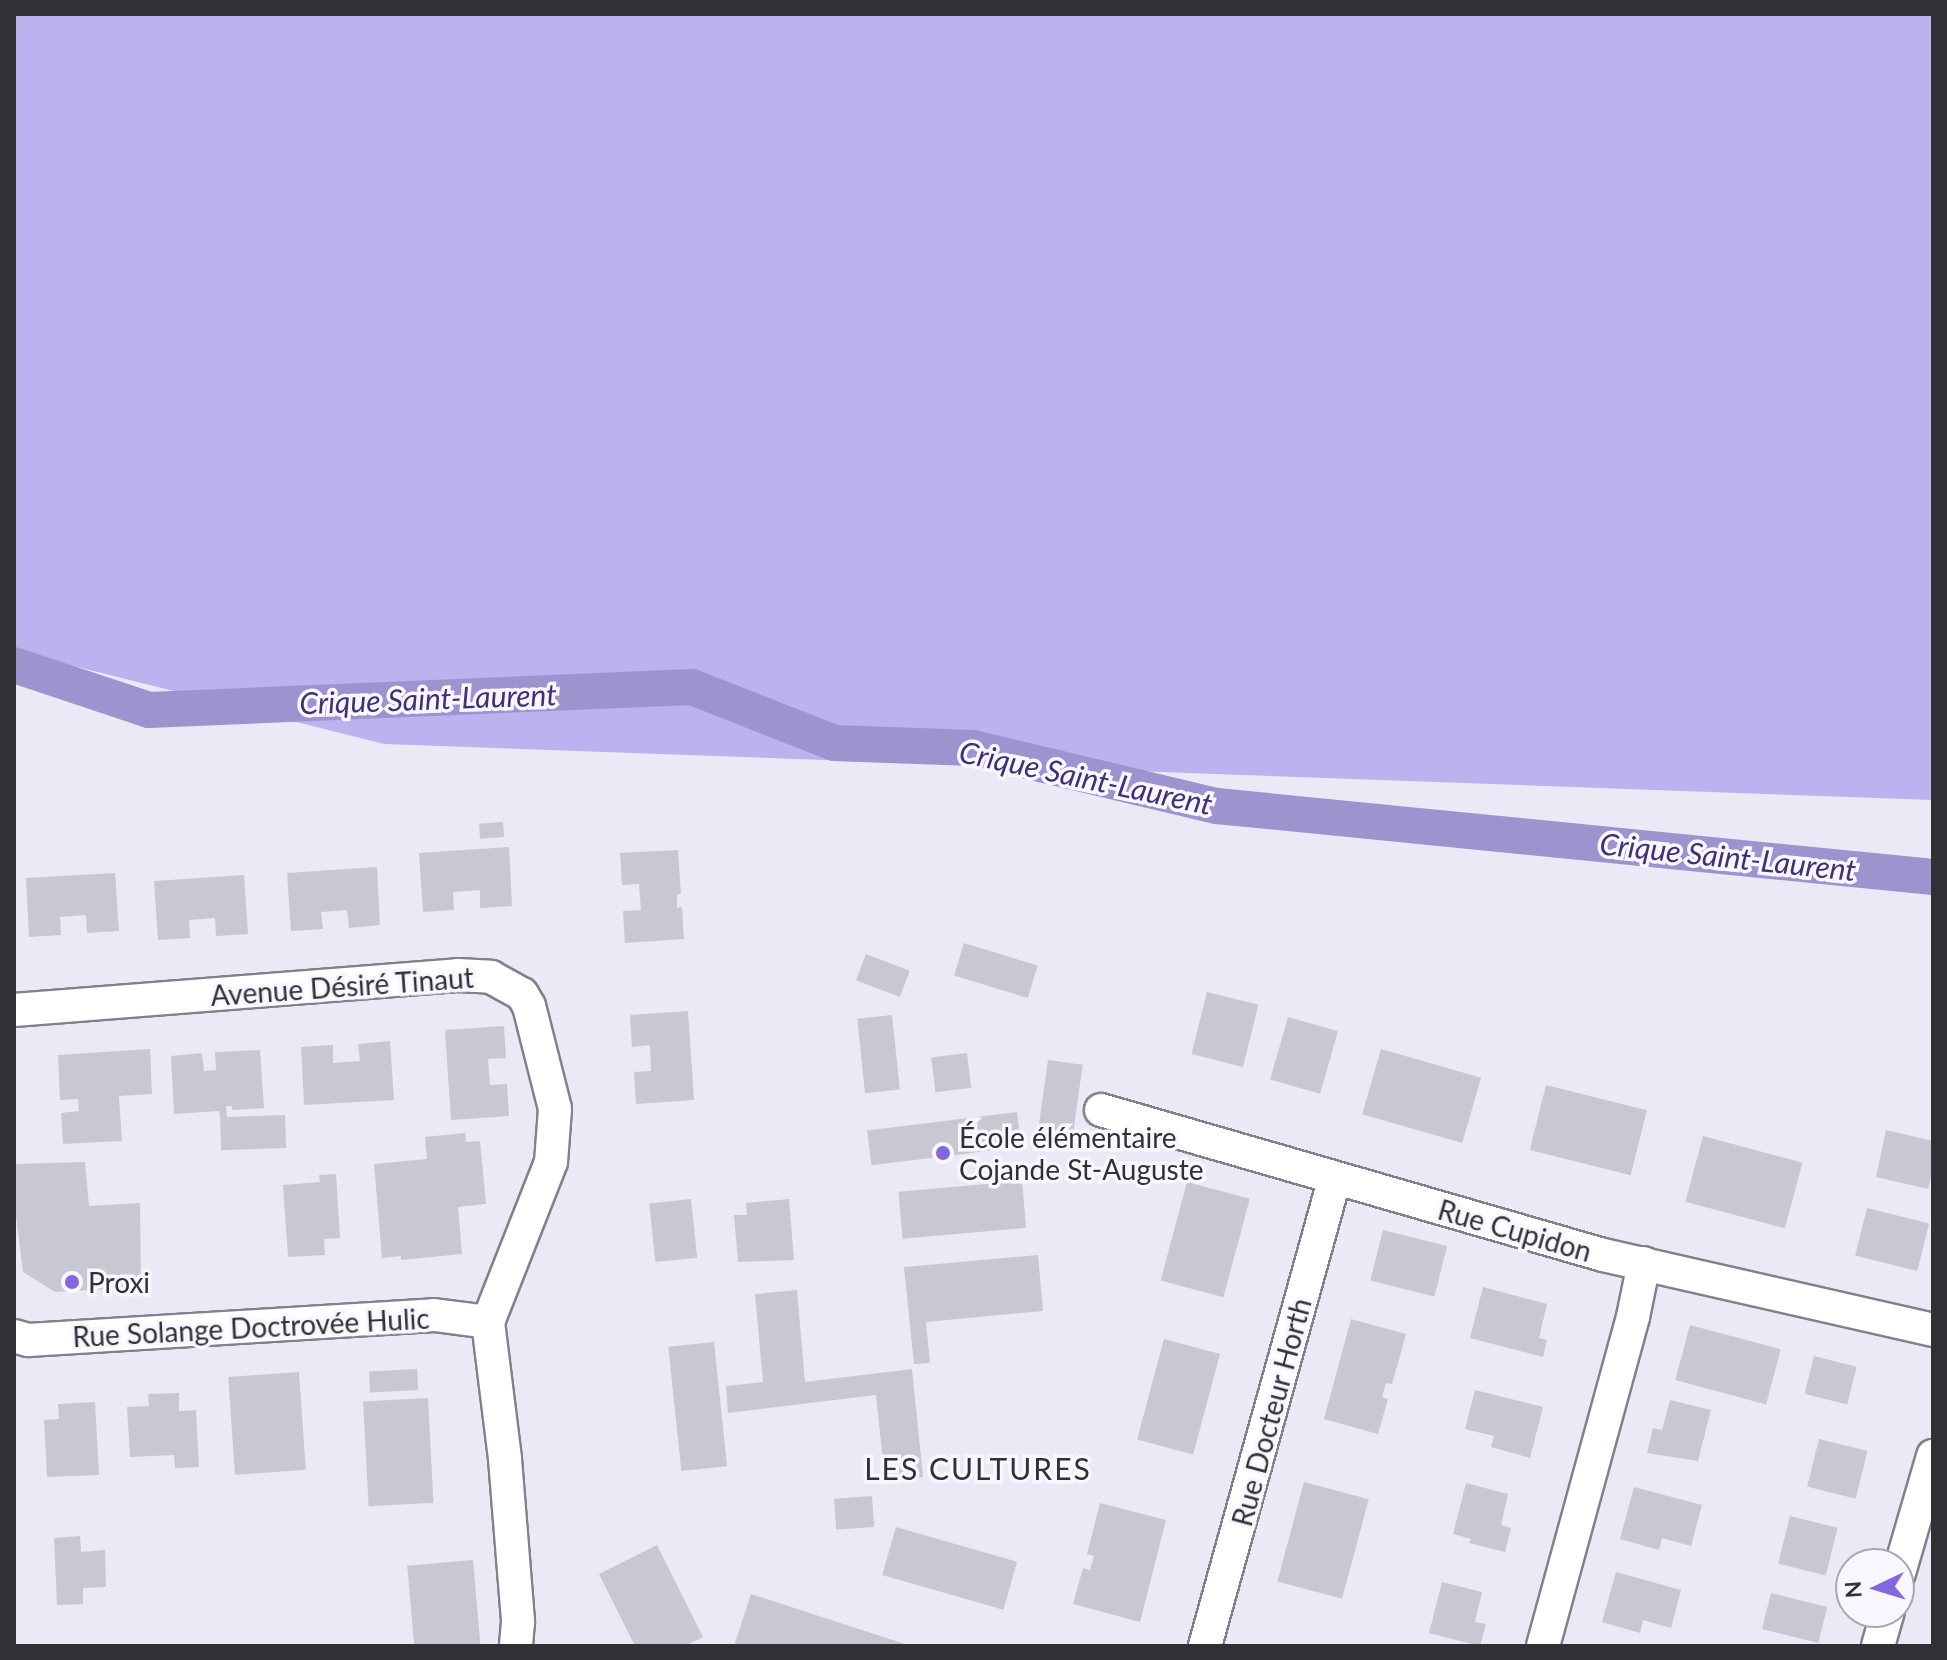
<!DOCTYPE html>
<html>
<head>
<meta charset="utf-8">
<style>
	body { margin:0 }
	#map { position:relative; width:1947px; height:1660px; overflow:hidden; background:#ebe9f5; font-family:Lato,sans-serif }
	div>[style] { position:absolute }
	.forest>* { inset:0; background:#bcb2ef }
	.canal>* { height:36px; margin:-18px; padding:0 18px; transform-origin:18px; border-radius:18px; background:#9d93ce }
	.building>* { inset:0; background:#c8c7d2; transform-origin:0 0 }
	.roads { filter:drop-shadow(2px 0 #82818b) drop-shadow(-2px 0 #82818b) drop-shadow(0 2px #82818b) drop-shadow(0 -2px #82818b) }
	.street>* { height:32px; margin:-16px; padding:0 16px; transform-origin:16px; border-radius:16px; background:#fff }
	.dots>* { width:22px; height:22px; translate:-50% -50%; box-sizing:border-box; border:4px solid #f8f7ff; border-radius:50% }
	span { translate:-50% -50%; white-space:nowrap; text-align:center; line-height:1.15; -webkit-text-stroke:7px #f8f7ff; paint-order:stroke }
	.street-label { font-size:28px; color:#313035 }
	.poi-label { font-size:28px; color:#313035 }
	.left { translate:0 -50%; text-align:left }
	.water-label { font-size:30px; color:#422f76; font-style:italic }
	.neighbourhood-label { font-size:30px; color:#313035; letter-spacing:2px }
	.frame { position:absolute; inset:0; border:16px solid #313035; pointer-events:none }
	.north { position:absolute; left:1835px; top:1548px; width:80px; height:80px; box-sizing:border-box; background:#f8f7ff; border:2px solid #a8a7ae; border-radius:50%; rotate:266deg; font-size:22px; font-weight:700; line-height:32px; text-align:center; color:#313035 }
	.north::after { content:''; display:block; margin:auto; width:28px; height:36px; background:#8566e1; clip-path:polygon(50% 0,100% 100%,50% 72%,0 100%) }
</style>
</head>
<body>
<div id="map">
	<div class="forest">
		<i style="clip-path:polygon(14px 14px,1933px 14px,1933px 800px,384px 744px,14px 651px)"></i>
	</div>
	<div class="canal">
		<i style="left:14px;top:665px;width:142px;rotate:18.4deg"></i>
		<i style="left:149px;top:710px;width:543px;rotate:-2.43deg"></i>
		<i style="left:692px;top:687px;width:153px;rotate:21.5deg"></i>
		<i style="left:834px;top:743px;width:139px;rotate:2.1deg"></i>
		<i style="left:973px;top:748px;width:251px;rotate:13.4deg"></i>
		<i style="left:1217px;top:806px;width:720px;rotate:5.66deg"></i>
	</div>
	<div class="building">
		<i style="left:503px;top:822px;width:15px;height:24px;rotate:86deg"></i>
		<i style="clip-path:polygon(509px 847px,512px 906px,480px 908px,480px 890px,453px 892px,454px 910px,423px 912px,419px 853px)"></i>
		<i style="clip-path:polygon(678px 850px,681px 894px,677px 894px,677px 908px,682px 907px,684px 939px,625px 943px,623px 911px,641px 910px,639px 884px,622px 885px,620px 853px)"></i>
		<i style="clip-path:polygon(377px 867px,380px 925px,349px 928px,347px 910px,321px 912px,323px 929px,291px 931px,287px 873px)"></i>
		<i style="clip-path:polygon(115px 873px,119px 931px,87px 933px,86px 915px,60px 917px,61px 935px,29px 937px,26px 878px)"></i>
		<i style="clip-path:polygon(244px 875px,248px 934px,216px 936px,215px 918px,189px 920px,190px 938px,158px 940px,154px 881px)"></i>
		<i style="left:964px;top:943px;width:77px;height:34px;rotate:17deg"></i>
		<i style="left:866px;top:954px;width:47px;height:28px;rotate:21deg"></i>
		<i style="left:1207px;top:992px;width:53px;height:64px;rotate:14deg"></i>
		<i style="clip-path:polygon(688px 1011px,694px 1100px,636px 1104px,634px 1072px,651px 1071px,650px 1045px,632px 1047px,630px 1015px)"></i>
		<i style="left:892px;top:1015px;width:75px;height:35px;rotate:84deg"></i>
		<i style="left:1288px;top:1017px;width:52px;height:65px;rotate:16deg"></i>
		<i style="clip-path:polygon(504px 1026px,506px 1058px,488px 1059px,490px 1085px,507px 1084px,509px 1116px,451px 1120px,445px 1030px)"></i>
		<i style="clip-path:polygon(390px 1041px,394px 1100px,304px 1105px,301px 1047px,333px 1045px,333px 1063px,360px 1061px,358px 1044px)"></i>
		<i style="clip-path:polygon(150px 1049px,152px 1094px,119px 1096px,122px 1141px,63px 1144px,61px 1113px,79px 1111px,78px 1099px,60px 1100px,58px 1055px)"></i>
		<i style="left:1381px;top:1049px;width:104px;height:68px;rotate:16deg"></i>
		<i style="clip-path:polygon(260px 1050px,264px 1108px,232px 1110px,232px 1106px,226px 1106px,227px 1117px,220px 1117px,219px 1111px,174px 1114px,171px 1056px,202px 1053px,204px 1071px,216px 1070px,215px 1052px)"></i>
		<i style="left:967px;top:1053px;width:35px;height:36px;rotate:83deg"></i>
		<i style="left:1048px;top:1060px;width:35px;height:76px;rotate:8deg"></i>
		<i style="left:1546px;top:1085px;width:104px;height:67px;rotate:14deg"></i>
		<i style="left:1017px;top:1112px;width:35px;height:151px;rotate:83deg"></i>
		<i style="left:285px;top:1115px;width:33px;height:65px;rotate:88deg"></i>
		<i style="clip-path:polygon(1886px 1130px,1933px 1141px,1933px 1169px,1928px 1189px,1876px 1177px)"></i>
		<i style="clip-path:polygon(465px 1133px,466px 1142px,480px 1141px,486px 1204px,458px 1207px,462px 1254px,401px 1260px,401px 1256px,382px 1258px,374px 1164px,427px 1159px,425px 1137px)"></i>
		<i style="left:1703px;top:1136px;width:103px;height:68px;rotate:15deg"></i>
		<i style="clip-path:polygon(85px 1162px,89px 1206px,140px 1203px,141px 1287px,55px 1292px,23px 1272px,14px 1200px,14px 1164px)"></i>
		<i style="clip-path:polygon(336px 1174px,340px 1238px,324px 1239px,325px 1255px,288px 1257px,283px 1185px,320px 1182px,319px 1175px)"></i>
		<i style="left:1022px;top:1181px;width:47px;height:124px;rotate:85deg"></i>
		<i style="left:1187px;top:1182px;width:65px;height:102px;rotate:15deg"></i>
		<i style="left:691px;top:1199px;width:59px;height:42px;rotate:84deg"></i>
		<i style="clip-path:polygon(789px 1199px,794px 1260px,738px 1262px,734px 1215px,747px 1215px,746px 1203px)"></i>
		<i style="left:1867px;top:1208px;width:64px;height:49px;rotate:14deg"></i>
		<i style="left:1383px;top:1230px;width:66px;height:52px;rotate:14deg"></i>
		<i style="clip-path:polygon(1038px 1255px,1043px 1311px,926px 1322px,930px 1363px,914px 1364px,904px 1267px)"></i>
		<i style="clip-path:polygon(1483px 1287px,1547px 1304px,1539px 1338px,1547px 1340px,1543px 1357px,1470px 1338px)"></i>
		<i style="clip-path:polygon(797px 1290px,805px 1382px,912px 1369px,923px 1477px,885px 1481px,876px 1395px,728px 1413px,726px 1386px,763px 1382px,755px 1294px)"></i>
		<i style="clip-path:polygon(1351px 1319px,1406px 1334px,1392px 1384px,1386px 1383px,1382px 1397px,1388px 1399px,1378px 1434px,1324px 1419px)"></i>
		<i style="left:1690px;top:1325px;width:94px;height:57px;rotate:15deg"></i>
		<i style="left:1164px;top:1339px;width:58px;height:104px;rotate:15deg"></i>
		<i style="left:714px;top:1342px;width:125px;height:46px;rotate:84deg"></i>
		<i style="left:1814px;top:1356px;width:44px;height:39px;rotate:14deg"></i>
		<i style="left:417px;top:1369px;width:21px;height:48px;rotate:87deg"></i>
		<i style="left:299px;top:1372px;width:98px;height:71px;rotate:86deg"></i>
		<i style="clip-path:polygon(1475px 1390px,1543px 1407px,1530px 1458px,1491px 1447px,1494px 1436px,1465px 1429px)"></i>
		<i style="clip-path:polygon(179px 1393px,179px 1411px,196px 1410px,199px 1467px,175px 1468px,174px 1455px,130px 1457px,127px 1407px,149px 1406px,148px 1394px)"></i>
		<i style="left:428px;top:1398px;width:105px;height:65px;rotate:87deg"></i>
		<i style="clip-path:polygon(1670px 1400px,1711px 1410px,1698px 1461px,1647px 1453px,1653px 1428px,1662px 1430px)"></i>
		<i style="clip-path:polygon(95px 1402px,99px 1475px,47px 1477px,44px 1420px,59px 1419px,58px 1404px)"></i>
		<i style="left:1819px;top:1439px;width:50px;height:49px;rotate:14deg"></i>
		<i style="left:1304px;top:1482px;width:67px;height:103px;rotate:15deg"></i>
		<i style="clip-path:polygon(1466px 1483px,1508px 1494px,1501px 1525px,1511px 1528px,1505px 1552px,1469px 1543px,1471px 1539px,1453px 1534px)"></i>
		<i style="clip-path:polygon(1634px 1487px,1702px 1505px,1691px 1546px,1662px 1538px,1659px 1550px,1620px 1539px)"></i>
		<i style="left:872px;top:1496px;width:31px;height:38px;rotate:86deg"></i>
		<i style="clip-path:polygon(1100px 1503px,1166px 1520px,1140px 1622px,1073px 1604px,1083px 1568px,1090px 1570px,1094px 1556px,1087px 1554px)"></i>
		<i style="left:1790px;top:1516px;width:49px;height:49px;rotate:14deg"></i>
		<i style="left:896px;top:1527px;width:126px;height:50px;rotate:16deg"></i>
		<i style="clip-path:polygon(80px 1536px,81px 1552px,105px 1550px,106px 1587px,83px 1588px,83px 1604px,57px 1605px,54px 1538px)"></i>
		<i style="clip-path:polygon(657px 1545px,703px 1637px,685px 1646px,635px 1646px,599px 1574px)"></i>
		<i style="left:473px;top:1560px;width:86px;height:66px;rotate:85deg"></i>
		<i style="clip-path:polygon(1616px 1572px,1681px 1590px,1671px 1628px,1643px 1620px,1640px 1633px,1602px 1622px)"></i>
		<i style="clip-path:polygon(1442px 1582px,1482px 1592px,1475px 1622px,1486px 1624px,1480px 1646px,1429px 1633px)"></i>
		<i style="left:1771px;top:1593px;width:58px;height:37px;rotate:14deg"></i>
		<i style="clip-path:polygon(751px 1594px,908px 1645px,908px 1646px,734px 1646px)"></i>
	</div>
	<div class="roads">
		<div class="street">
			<i style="left:14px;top:1010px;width:445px;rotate:-4.5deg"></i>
			<i style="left:458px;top:975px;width:33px;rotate:3deg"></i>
			<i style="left:491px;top:977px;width:35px;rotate:29deg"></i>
			<i style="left:522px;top:994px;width:14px;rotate:60deg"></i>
			<i style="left:529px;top:1006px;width:106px;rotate:75.8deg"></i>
			<i style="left:555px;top:1109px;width:53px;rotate:94.3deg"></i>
			<i style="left:551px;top:1162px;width:172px;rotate:111.5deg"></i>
			<i style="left:488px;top:1322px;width:138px;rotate:82.9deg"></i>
			<i style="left:505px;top:1459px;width:164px;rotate:85.4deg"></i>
			<i style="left:518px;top:1622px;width:24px;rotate:95deg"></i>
			<i style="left:1101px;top:1110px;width:523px;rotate:16.11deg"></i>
			<i style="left:1603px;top:1255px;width:338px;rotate:12.8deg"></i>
			<i style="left:14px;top:1336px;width:15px;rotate:16deg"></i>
			<i style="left:28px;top:1340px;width:407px;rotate:-3.5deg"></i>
			<i style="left:434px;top:1315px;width:54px;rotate:7.4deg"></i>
			<i style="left:1899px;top:1573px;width:122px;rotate:-73.8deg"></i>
			<i style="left:1205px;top:1646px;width:486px;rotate:-74.5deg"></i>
			<i style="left:1543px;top:1646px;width:341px;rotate:-74.7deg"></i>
			<i style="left:1633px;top:1317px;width:55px;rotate:-78.5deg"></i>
			<i style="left:1878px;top:1646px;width:35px;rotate:-74deg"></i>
		</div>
	</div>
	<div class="dots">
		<i style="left:943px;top:1153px;background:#8566e1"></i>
		<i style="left:72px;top:1282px;background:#8566e1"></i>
	</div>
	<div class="street-label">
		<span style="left:342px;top:986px;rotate:-4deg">Avenue Désiré Tinaut</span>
		<span style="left:1515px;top:1230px;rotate:16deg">Rue Cupidon</span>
		<span style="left:251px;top:1327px;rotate:-3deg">Rue Solange Doctrovée Hulic</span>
		<span style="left:1271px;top:1412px;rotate:-75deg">Rue Docteur Horth</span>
	</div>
	<div class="poi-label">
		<span class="left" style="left:959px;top:1153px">École élémentaire<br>Cojande St-Auguste</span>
		<span class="left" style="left:88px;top:1282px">Proxi</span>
	</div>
	<div class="water-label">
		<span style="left:428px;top:698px;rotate:-2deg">Crique Saint-Laurent</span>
		<span style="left:1086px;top:777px;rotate:12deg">Crique Saint-Laurent</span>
		<span style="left:1728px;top:856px;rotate:6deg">Crique Saint-Laurent</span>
	</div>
	<div class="neighbourhood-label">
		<span style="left:978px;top:1468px">LES CULTURES</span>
	</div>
	<div class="frame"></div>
	<div class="north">N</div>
</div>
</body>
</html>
